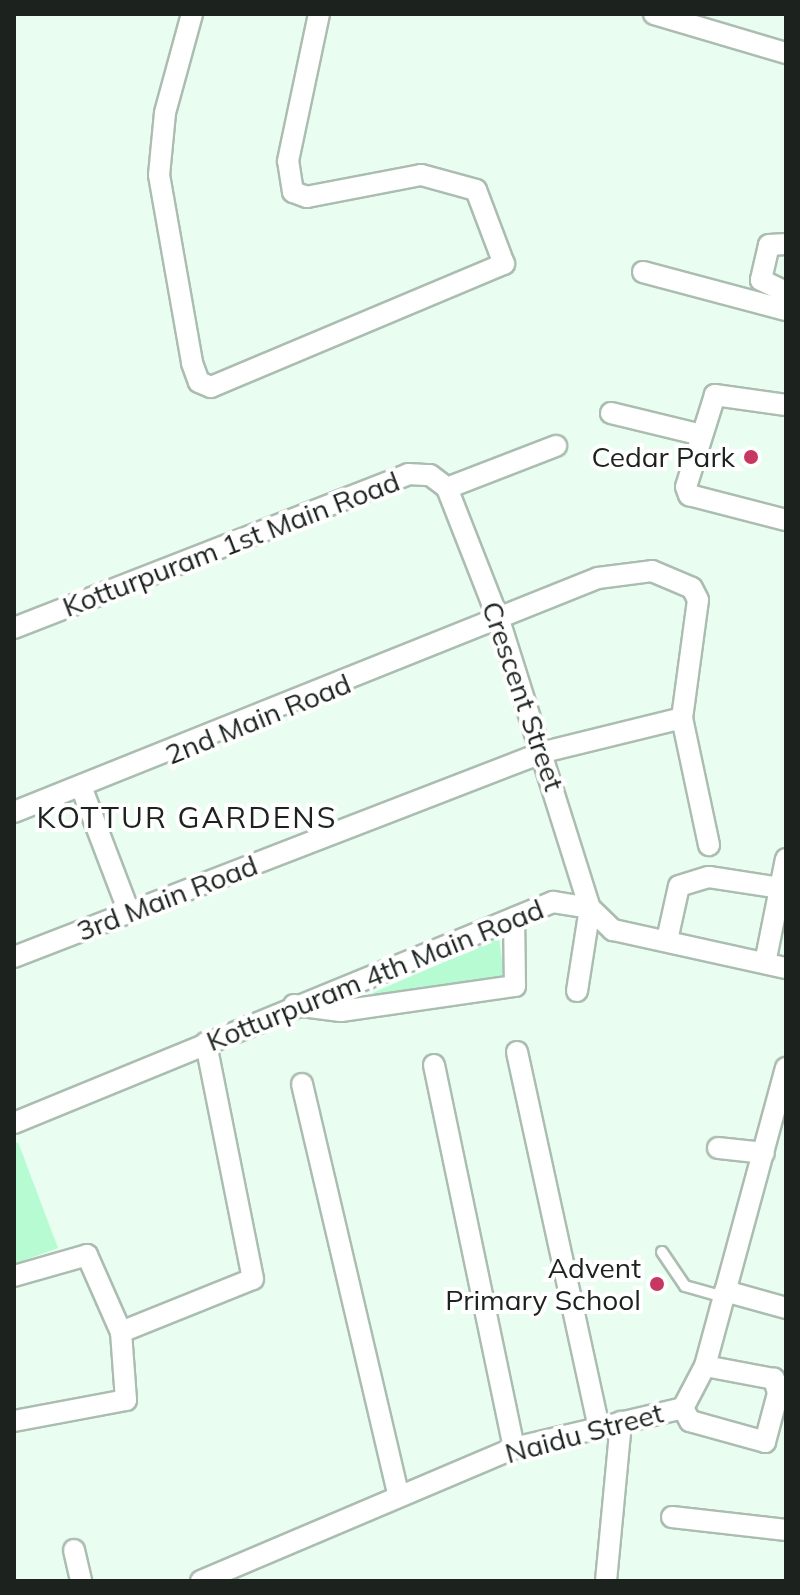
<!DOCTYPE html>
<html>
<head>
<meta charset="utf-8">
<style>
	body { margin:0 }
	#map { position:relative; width:800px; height:1595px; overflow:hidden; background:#eafdf1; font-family:Mulish,sans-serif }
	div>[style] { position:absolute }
	.green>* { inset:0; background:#b7fbd2 }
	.roads { filter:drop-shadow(2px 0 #abbdb1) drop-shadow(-2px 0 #abbdb1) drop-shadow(0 2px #abbdb1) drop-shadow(0 -2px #abbdb1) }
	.lane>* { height:10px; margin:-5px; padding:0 5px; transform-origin:5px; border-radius:5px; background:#fff }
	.street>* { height:20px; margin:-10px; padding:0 10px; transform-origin:10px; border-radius:10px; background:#fff }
	.dots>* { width:22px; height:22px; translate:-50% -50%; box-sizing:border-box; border:4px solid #fff; border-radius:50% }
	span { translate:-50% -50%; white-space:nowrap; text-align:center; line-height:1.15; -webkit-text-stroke:8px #fff; paint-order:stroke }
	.poi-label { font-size:28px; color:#1c231f }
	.right { translate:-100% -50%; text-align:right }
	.street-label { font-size:28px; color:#1c231f }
	.neighbourhood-label { font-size:30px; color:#1c231f; letter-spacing:2px }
	.frame { position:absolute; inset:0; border:16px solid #1c231f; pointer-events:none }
</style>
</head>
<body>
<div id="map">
	<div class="green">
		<i style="clip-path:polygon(499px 938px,505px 981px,368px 995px)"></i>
		<i style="clip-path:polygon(18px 1142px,58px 1248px,14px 1264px,14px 1144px)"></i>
	</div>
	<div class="roads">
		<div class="lane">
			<i style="left:662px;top:1252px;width:41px;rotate:55.9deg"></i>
			<i style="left:685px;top:1286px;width:41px;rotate:15.8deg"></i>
		</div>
		<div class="street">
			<i style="left:192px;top:14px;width:103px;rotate:105.3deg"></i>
			<i style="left:165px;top:113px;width:62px;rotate:95.5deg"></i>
			<i style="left:159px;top:175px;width:191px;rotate:80deg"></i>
			<i style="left:192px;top:363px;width:20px;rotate:70deg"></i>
			<i style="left:199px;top:382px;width:13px;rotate:23deg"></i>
			<i style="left:211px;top:387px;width:318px;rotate:-22.8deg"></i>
			<i style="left:504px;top:264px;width:79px;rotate:-110.7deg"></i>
			<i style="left:476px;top:190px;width:57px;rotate:-164.7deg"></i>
			<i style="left:421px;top:175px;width:116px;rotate:169.1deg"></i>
			<i style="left:307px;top:197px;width:15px;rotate:-160deg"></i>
			<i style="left:293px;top:192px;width:31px;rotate:-99deg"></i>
			<i style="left:288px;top:161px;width:150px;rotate:-78.1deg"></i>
			<i style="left:654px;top:14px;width:138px;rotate:16.5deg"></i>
			<i style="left:786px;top:244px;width:17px;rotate:177deg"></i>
			<i style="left:769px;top:245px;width:36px;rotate:103deg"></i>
			<i style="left:761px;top:280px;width:28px;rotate:26deg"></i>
			<i style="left:643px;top:272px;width:148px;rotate:14.9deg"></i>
			<i style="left:786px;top:405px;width:72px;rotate:-172deg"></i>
			<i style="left:715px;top:395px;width:96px;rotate:107.5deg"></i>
			<i style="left:686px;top:487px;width:9px;rotate:69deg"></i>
			<i style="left:689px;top:495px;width:100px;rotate:14.5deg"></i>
			<i style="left:611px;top:413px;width:89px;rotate:13.6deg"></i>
			<i style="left:447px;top:488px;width:117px;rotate:-21.1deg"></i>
			<i style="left:14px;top:628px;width:423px;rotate:-21.3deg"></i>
			<i style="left:408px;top:474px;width:22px;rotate:3deg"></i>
			<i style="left:430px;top:475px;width:21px;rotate:37deg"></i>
			<i style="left:447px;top:488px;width:145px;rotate:68.6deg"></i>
			<i style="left:500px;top:623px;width:299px;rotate:72.5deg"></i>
			<i style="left:590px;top:908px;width:84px;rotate:98.9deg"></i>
			<i style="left:82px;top:789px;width:132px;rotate:69.1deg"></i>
			<i style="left:14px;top:812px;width:629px;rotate:-21.84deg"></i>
			<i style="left:598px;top:578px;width:54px;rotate:-7.4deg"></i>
			<i style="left:652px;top:571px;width:43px;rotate:23deg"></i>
			<i style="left:692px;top:588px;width:13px;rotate:63deg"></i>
			<i style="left:698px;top:600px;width:119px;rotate:97.7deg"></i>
			<i style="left:682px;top:718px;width:130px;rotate:78deg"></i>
			<i style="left:667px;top:940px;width:55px;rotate:-77.5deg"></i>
			<i style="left:679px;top:886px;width:31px;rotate:-17deg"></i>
			<i style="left:709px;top:877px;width:73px;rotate:8.7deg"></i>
			<i style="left:14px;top:957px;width:568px;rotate:-21.15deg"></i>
			<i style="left:544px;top:752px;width:142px;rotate:-13.8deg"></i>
			<i style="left:765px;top:963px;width:106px;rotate:-78.6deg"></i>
			<i style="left:294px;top:1005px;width:47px;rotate:7.3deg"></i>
			<i style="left:341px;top:1011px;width:176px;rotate:-8.2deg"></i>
			<i style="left:515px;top:986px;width:68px;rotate:-90.8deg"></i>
			<i style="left:517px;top:1052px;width:386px;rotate:77.7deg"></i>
			<i style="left:434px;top:1065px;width:391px;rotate:78.2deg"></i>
			<i style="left:302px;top:1084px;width:423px;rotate:76.8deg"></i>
			<i style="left:14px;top:1123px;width:583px;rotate:-22.29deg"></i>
			<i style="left:553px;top:902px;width:37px;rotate:9deg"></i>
			<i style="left:590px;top:908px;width:32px;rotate:44deg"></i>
			<i style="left:613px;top:930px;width:177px;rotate:12.4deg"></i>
			<i style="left:718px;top:1148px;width:46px;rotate:6.2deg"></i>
			<i style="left:14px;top:1276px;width:76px;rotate:-16deg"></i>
			<i style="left:87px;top:1255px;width:84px;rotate:66.2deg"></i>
			<i style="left:121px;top:1332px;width:142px;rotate:-21.9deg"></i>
			<i style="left:253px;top:1279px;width:241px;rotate:-101.3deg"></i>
			<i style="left:725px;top:1291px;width:63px;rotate:15.6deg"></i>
			<i style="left:683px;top:1408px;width:15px;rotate:62deg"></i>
			<i style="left:690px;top:1421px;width:78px;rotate:15.6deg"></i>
			<i style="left:765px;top:1442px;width:51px;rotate:-75.1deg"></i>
			<i style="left:778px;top:1393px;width:15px;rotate:-106deg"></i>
			<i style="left:774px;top:1379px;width:70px;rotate:-169.3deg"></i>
			<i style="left:14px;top:1421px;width:114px;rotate:-10.6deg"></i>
			<i style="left:126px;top:1400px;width:68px;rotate:-94.2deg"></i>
			<i style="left:672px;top:1517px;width:115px;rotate:6.5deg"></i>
			<i style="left:74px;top:1550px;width:32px;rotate:77deg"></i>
			<i style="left:201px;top:1581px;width:340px;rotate:-23deg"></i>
			<i style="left:514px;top:1448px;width:174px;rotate:-13.3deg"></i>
			<i style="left:683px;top:1408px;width:47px;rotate:-62.4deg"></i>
			<i style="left:705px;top:1366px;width:309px;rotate:-74.8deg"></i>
			<i style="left:606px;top:1581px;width:160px;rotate:-84.6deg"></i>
		</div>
	</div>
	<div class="dots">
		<i style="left:751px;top:457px;background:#c63761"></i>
		<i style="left:657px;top:1284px;background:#c63761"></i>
	</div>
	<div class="poi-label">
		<span class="right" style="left:735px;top:457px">Cedar Park</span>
		<span class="right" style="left:641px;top:1284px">Advent<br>Primary School</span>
	</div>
	<div class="street-label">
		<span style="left:231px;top:544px;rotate:-21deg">Kotturpuram 1st Main Road</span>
		<span style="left:523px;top:696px;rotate:71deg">Crescent Street</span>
		<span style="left:258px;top:719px;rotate:-22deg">2nd Main Road</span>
		<span style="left:167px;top:898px;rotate:-21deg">3rd Main Road</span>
		<span style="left:375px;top:975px;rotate:-22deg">Kotturpuram 4th Main Road</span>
		<span style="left:584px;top:1433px;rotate:-15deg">Naidu Street</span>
	</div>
	<div class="neighbourhood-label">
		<span style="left:187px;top:817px">KOTTUR GARDENS</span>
	</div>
	<div class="frame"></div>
</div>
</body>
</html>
